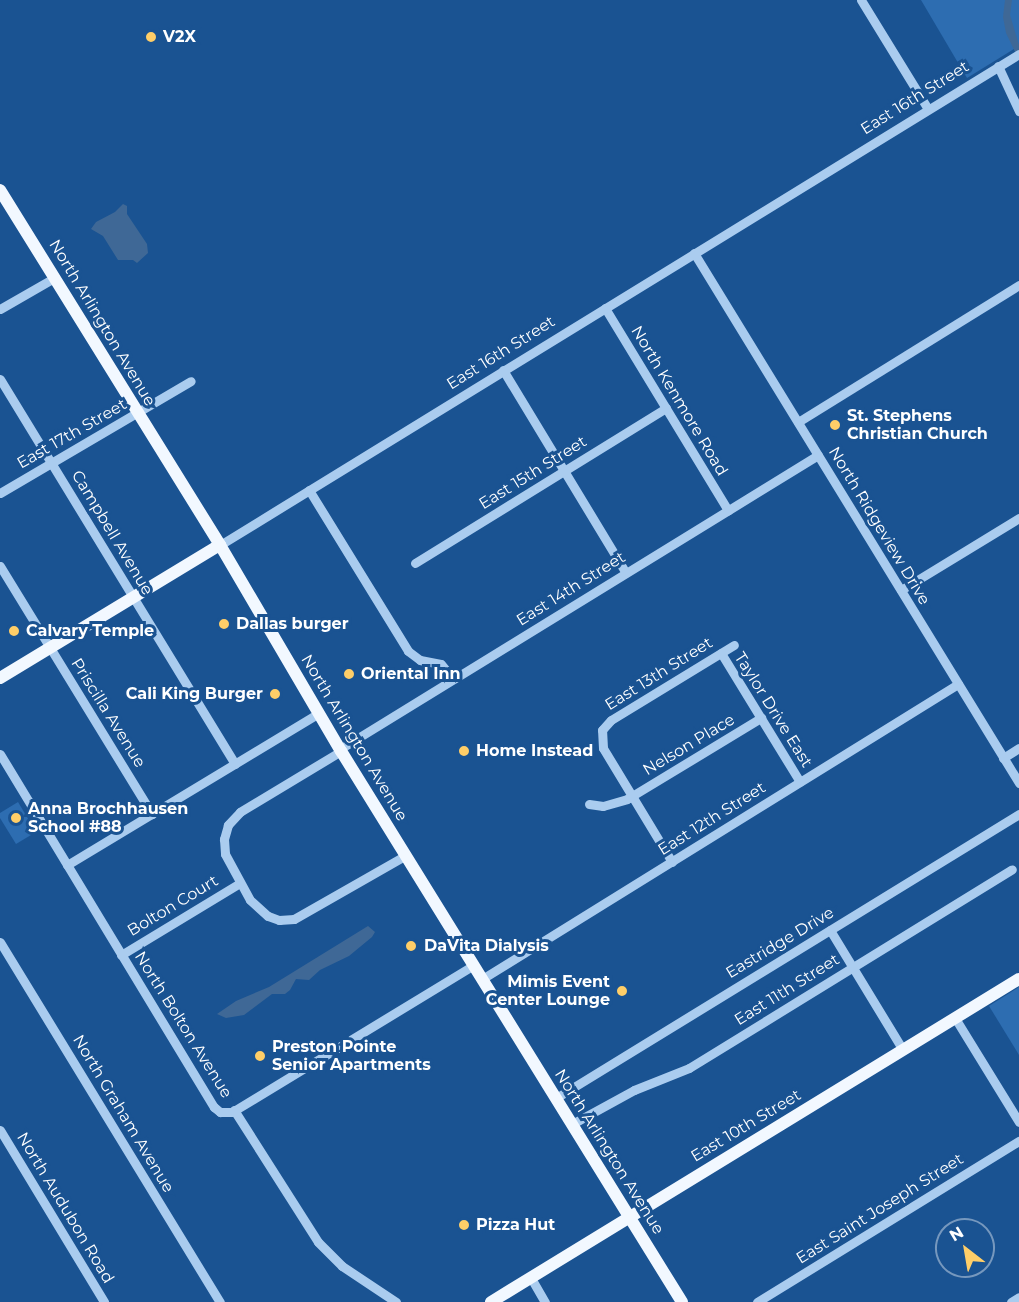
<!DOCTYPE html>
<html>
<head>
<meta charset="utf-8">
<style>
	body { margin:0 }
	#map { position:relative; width:1019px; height:1302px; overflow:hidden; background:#1a5392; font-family:Montserrat,sans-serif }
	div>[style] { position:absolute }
	.green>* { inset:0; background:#2d6db1 }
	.water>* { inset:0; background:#3f6896 }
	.minor>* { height:9px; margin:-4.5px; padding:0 4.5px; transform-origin:4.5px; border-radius:4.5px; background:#aaccef }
	.major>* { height:12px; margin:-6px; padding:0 6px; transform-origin:6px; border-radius:6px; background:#f2f8ff }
	.dots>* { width:16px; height:16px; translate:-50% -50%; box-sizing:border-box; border:3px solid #1a5392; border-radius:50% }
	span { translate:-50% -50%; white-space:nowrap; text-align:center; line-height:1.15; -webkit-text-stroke:6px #1a5392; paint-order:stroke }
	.poi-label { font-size:16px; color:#fff; font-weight:700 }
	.left { translate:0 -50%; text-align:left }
	.right { translate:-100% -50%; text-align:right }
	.street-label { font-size:16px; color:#fff }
	.north { position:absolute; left:935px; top:1218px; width:60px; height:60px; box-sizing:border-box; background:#1a5392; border:2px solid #7698be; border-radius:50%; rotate:329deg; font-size:16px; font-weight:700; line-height:24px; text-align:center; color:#fff }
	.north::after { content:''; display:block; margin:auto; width:21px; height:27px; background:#ffce68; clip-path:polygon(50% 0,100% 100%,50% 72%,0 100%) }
</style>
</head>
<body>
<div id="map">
	<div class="green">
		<i style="clip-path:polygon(921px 0,1019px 0,1019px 46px,967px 78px)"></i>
		<i style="clip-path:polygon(18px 802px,36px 832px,16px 844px,0 818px,0 813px)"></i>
		<i style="clip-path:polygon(1019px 987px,1019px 1055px,989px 1006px)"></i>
	</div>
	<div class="water">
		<i style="clip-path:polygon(1005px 0,1012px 0,1010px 15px,1019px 45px,1019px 60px,1006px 33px,1003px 17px)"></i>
		<i style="clip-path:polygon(123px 204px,127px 206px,127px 214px,147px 244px,148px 253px,137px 263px,133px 260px,118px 260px,103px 236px,91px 229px,96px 222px,115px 212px)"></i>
		<i style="clip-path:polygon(368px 926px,375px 932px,372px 937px,349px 956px,320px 970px,309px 980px,296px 979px,290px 990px,285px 994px,272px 994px,244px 1015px,226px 1018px,217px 1014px,236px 1001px,269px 987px)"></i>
	</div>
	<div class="minor">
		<i style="left:861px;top:0;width:128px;rotate:58.4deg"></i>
		<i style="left:998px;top:66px;width:50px;rotate:65deg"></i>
		<i style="left:694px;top:253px;width:622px;rotate:58.48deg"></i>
		<i style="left:605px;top:308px;width:237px;rotate:58.7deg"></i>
		<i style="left:0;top:309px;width:62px;rotate:-29.9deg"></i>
		<i style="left:503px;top:370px;width:237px;rotate:58.8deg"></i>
		<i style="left:0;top:379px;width:451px;rotate:58.6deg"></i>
		<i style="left:798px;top:422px;width:260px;rotate:-31.8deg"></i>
		<i style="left:309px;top:490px;width:189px;rotate:58.4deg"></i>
		<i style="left:408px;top:651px;width:15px;rotate:37deg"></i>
		<i style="left:420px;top:660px;width:21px;rotate:11deg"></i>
		<i style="left:441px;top:664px;width:19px;rotate:51deg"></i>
		<i style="left:0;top:493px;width:221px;rotate:-30.4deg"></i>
		<i style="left:220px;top:545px;width:938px;rotate:-31.57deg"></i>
		<i style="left:415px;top:563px;width:295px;rotate:-31.7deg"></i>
		<i style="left:0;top:566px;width:291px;rotate:58.5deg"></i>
		<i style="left:901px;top:590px;width:138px;rotate:-31.4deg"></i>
		<i style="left:721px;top:653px;width:151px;rotate:58.5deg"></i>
		<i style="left:340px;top:749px;width:561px;rotate:-31.59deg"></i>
		<i style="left:341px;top:751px;width:118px;rotate:148.9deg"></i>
		<i style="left:240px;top:812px;width:18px;rotate:133deg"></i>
		<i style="left:228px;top:825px;width:15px;rotate:106deg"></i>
		<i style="left:224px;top:839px;width:15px;rotate:86deg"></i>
		<i style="left:225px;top:854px;width:52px;rotate:61.5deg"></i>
		<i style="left:250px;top:900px;width:24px;rotate:42deg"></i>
		<i style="left:268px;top:916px;width:12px;rotate:20deg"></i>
		<i style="left:279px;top:920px;width:15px;rotate:-4deg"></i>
		<i style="left:294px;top:919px;width:129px;rotate:-29.7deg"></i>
		<i style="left:0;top:754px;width:413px;rotate:58.8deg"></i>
		<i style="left:214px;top:1107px;width:8px;rotate:40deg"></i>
		<i style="left:220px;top:1112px;width:12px"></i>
		<i style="left:232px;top:1112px;width:283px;rotate:-31.3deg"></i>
		<i style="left:1003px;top:758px;width:19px;rotate:-32deg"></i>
		<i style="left:589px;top:804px;width:14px;rotate:8deg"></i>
		<i style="left:603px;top:806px;width:25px;rotate:-16deg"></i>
		<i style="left:627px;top:799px;width:157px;rotate:-31.2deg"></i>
		<i style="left:672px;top:862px;width:133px;rotate:-121.2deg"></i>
		<i style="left:603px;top:748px;width:18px;rotate:-93deg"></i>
		<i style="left:602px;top:730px;width:13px;rotate:-48deg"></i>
		<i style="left:611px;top:720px;width:144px;rotate:-31.4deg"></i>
		<i style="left:67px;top:865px;width:294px;rotate:-31.1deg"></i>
		<i style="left:830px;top:930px;width:140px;rotate:58.7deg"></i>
		<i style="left:0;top:942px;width:422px;rotate:58.6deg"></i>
		<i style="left:121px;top:955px;width:139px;rotate:-31.2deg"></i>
		<i style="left:482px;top:979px;width:560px;rotate:-31.79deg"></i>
		<i style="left:955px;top:1018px;width:122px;rotate:58.4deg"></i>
		<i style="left:556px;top:1098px;width:543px;rotate:-31.52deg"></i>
		<i style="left:234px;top:1110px;width:156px;rotate:57.5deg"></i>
		<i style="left:318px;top:1242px;width:34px;rotate:45deg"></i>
		<i style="left:342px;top:1266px;width:65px;rotate:33.7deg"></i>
		<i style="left:572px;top:1124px;width:71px;rotate:-28.7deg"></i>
		<i style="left:634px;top:1090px;width:59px;rotate:-21.8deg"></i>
		<i style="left:689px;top:1068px;width:379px;rotate:-31.6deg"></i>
		<i style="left:0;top:1130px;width:201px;rotate:58.8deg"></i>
		<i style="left:531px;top:1278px;width:28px;rotate:60deg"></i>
		<i style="left:757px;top:1302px;width:308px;rotate:-31.6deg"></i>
		<i style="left:1011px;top:1302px;width:9px;rotate:-32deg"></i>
	</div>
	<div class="major">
		<i style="left:0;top:190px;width:418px;rotate:58.2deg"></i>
		<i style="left:220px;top:545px;width:239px;rotate:59.6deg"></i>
		<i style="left:341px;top:751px;width:648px;rotate:58.25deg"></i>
		<i style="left:0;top:678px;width:257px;rotate:-31.2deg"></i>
		<i style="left:491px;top:1302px;width:619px;rotate:-31.46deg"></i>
	</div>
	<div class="dots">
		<i style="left:151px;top:37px;background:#ffce68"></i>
		<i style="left:835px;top:425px;background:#ffce68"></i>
		<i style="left:224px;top:624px;background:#ffce68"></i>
		<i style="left:14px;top:631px;background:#ffce68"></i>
		<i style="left:349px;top:674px;background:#ffce68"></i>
		<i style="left:275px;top:694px;background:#ffce68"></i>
		<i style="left:464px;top:751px;background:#ffce68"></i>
		<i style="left:16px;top:818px;background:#ffce68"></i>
		<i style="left:411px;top:946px;background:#ffce68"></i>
		<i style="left:622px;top:991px;background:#ffce68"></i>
		<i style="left:260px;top:1056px;background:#ffce68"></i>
		<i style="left:464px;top:1225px;background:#ffce68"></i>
	</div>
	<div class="poi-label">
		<span class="left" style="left:163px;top:37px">V2X</span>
		<span class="left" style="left:847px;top:425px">St. Stephens<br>Christian Church</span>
		<span class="left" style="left:236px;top:624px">Dallas burger</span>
		<span class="left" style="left:26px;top:631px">Calvary Temple</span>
		<span class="left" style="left:361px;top:674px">Oriental Inn</span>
		<span class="right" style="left:263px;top:694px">Cali King Burger</span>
		<span class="left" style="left:476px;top:751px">Home Instead</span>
		<span class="left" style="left:28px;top:818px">Anna Brochhausen<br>School #88</span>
		<span class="left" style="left:424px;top:946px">DaVita Dialysis</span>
		<span class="right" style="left:610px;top:991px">Mimis Event<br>Center Lounge</span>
		<span class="left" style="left:272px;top:1056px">Preston Pointe<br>Senior Apartments</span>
		<span class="left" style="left:476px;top:1225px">Pizza Hut</span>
	</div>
	<div class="street-label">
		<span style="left:915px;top:98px;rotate:-32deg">East 16th Street</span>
		<span style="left:102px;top:323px;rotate:59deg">North Arlington Avenue</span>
		<span style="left:501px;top:353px;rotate:-32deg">East 16th Street</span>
		<span style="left:679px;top:401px;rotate:59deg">North Kenmore Road</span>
		<span style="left:72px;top:434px;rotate:-30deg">East 17th Street</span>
		<span style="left:533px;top:473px;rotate:-32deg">East 15th Street</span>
		<span style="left:879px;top:526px;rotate:59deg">North Ridgeview Drive</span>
		<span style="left:112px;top:533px;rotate:59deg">Campbell Avenue</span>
		<span style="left:571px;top:589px;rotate:-32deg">East 14th Street</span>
		<span style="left:659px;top:674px;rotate:-32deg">East 13th Street</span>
		<span style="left:773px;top:710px;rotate:58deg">Taylor Drive East</span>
		<span style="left:108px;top:713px;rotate:58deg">Priscilla Avenue</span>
		<span style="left:354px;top:738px;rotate:59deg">North Arlington Avenue</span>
		<span style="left:689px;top:745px;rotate:-31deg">Nelson Place</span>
		<span style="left:712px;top:819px;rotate:-32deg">East 12th Street</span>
		<span style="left:173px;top:906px;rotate:-31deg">Bolton Court</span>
		<span style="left:780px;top:943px;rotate:-31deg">Eastridge Drive</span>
		<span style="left:787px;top:990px;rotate:-32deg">East 11th Street</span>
		<span style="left:183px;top:1025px;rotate:58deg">North Bolton Avenue</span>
		<span style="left:123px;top:1114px;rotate:59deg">North Graham Avenue</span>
		<span style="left:746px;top:1126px;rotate:-31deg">East 10th Street</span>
		<span style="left:609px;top:1152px;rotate:58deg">North Arlington Avenue</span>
		<span style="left:65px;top:1208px;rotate:59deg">North Audubon Road</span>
		<span style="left:880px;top:1209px;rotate:-32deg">East Saint Joseph Street</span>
	</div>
	<div class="north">N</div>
</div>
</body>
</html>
